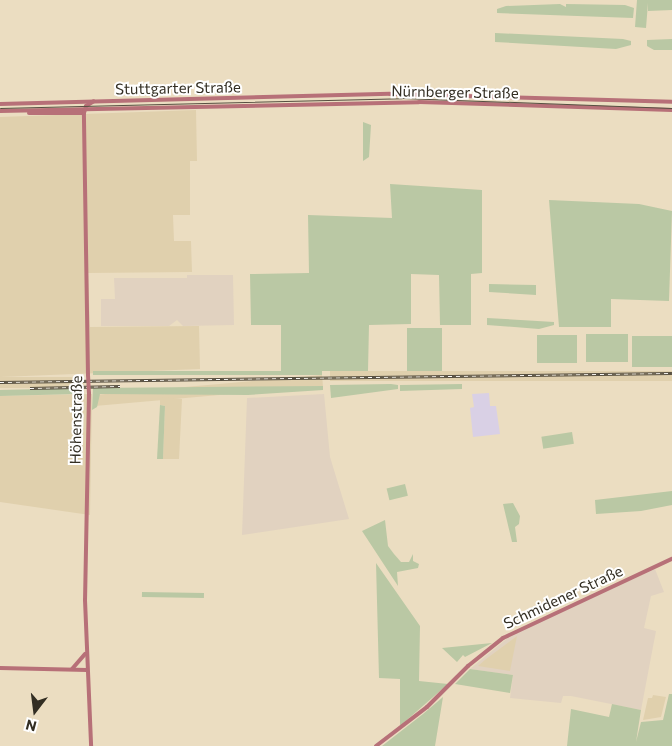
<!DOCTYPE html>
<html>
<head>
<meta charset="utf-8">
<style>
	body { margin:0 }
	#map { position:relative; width:672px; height:746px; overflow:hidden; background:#ebddc1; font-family:Commissioner,sans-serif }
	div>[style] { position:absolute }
	.commercial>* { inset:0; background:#e1d2c0 }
	.built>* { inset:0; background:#e0d0ad; transform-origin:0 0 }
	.education>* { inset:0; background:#d9d0e5 }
	.green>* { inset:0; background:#bac8a4; transform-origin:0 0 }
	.secondary>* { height:4px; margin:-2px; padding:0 2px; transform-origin:2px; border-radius:2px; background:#b77078 }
	.tram>* { height:1px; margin:-0.5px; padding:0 0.5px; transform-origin:0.5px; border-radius:0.5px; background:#564f41 }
	.rail>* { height:3px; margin-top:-1.5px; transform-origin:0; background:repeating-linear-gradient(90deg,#fff 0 4px,#564f41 0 8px); box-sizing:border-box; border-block:1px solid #564f41 }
	.secondary-bridge>* { height:4px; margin:-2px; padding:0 2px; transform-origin:2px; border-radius:2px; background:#b77078 }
	span { translate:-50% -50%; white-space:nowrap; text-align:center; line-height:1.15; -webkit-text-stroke:4px #fff; paint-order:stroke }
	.street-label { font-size:15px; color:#332e23 }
	.north { position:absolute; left:10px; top:686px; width:50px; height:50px; -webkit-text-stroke:4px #fff; paint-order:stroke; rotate:195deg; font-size:14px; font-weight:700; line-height:20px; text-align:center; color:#332e23 }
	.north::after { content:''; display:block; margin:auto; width:18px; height:22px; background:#332e23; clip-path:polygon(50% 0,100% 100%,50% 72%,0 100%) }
</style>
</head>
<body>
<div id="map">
	<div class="commercial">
		<i style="clip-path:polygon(187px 275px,233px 275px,234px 325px,183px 326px,177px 320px,169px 326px,101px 326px,101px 299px,115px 299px,114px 278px,187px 278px)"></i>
		<i style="clip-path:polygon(324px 394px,330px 457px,349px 519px,242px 535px,247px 398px)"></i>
		<i style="clip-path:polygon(655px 569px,664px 592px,651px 596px,644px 628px,656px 631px,641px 710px,571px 696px,563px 696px,561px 703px,510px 698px,513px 675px,470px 669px,510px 636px)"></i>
	</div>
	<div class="built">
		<i style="clip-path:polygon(196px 110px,197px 161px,190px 161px,190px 215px,173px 215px,174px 241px,191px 241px,192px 272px,88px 273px,90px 327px,199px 326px,200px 369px,0 377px,0 117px)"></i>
		<i style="left:672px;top:371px;width:10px;height:342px;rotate:90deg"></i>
		<i style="left:322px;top:375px;width:11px;height:229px;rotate:85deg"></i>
		<i style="left:84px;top:377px;width:11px;height:84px;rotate:90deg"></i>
		<i style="clip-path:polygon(92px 394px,90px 515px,0 502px,0 396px)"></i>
		<i style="clip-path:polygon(160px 397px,182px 399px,179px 459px,163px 459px,165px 406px,160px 405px)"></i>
		<i style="clip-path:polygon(517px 636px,510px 671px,478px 666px,486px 659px)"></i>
		<i style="clip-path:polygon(653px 695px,666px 697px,661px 717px,643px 720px,648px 698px,652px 698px)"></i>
	</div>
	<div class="education">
		<i style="clip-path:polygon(489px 393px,490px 406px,496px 406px,500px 434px,473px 437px,470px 408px,474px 407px,472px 394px)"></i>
	</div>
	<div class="green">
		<i style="clip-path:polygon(637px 0,672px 0,672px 10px,648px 11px,648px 3px,646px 28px,635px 27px)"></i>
		<i style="clip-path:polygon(560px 4px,566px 7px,566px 4px,625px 5px,634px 8px,633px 18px,497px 13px,497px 9px,506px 6px)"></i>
		<i style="clip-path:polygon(495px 33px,623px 39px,631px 41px,631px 45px,616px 49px,495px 42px)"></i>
		<i style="clip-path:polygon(672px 39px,672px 50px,654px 50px,647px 46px,647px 40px)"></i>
		<i style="clip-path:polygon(363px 122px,371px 125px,369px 157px,363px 161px)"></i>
		<i style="clip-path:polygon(390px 184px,482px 190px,482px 273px,471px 274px,471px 325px,440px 325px,439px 275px,411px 274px,411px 324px,369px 325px,368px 371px,281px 371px,281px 325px,251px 325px,250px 274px,309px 273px,308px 215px,392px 218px)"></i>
		<i style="clip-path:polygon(549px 200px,639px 204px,672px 211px,669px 301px,611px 299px,611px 327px,559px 327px)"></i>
		<i style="clip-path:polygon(489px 284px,536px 285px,536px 295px,489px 292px)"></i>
		<i style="clip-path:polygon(487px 318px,554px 322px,554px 325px,539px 329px,487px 325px)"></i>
		<i style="left:407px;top:328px;width:35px;height:43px"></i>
		<i style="left:586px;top:334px;width:42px;height:28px"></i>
		<i style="left:537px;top:335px;width:40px;height:28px"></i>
		<i style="left:672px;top:336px;width:31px;height:40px;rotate:90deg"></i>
		<i style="left:322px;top:371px;width:4px;height:229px;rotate:90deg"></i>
		<i style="clip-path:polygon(391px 384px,398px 385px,398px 389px,331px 398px,330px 385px)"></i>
		<i style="clip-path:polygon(462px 384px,462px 389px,400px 391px,400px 385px)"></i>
		<i style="clip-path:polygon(323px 386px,323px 390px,248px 395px,100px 394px,97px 407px,92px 410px,93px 388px)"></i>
		<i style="clip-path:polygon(84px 388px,82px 393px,77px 394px,0 396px,0 390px)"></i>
		<i style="clip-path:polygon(160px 405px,165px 406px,163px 459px,157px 459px)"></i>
		<i style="left:572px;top:432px;width:12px;height:31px;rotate:81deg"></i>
		<i style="left:405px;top:484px;width:12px;height:19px;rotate:76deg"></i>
		<i style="clip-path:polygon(672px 491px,672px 505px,641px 511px,596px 514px,595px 500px)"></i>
		<i style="clip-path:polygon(513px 503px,520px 516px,519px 524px,515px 527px,517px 542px,512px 542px,503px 504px)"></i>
		<i style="clip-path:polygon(385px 520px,388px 546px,394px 554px,401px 562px,409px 562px,413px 554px,413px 561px,419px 564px,418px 568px,397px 572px,398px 586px,362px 531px)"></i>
		<i style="clip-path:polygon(376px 563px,420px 626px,419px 681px,448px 684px,400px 726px,400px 679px,379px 678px)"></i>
		<i style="left:142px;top:592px;width:62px;height:5px;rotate:1deg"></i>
		<i style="clip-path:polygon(492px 643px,465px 657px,463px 655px,457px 662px,442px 648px)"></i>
		<i style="clip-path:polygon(470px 669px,513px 675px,510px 693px,455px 684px)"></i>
		<i style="clip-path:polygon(669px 694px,672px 694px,672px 746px,567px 746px,571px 709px,609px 717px,612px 704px,641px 710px,636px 742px,641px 722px,663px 720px)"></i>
		<i style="clip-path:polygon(443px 697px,435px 746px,382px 746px,423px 714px)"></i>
	</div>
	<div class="secondary">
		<i style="left:0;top:104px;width:390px;rotate:-1.5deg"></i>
		<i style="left:390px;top:94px;width:282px;rotate:1.6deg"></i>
		<i style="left:0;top:111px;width:419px;rotate:-1.2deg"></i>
		<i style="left:419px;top:102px;width:253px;rotate:1.8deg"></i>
		<i style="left:29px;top:113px;width:55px"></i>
		<i style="left:88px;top:375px;width:262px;rotate:-90.9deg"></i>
		<i style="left:84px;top:113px;width:7px;rotate:-74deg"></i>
		<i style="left:86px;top:106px;width:9px;rotate:-32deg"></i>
		<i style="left:89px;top:393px;width:207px;rotate:91.1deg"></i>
		<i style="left:85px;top:600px;width:146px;rotate:87.6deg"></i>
		<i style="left:0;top:668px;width:87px;rotate:1.3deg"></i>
		<i style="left:72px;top:669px;width:20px;rotate:-49deg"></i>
		<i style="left:376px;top:746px;width:64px;rotate:-37.4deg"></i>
		<i style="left:427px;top:707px;width:58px;rotate:-45deg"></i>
		<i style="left:468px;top:666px;width:45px;rotate:-38.7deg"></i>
		<i style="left:503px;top:638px;width:187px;rotate:-25.1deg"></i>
	</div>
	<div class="tram">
		<i style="left:0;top:108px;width:402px;rotate:-1.4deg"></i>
		<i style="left:402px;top:98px;width:270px;rotate:2.1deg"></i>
	</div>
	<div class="rail">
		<i style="left:0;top:382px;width:672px;rotate:-0.77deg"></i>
		<i style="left:30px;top:388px;width:90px;rotate:-1.3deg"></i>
	</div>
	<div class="secondary-bridge">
		<i style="left:88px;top:375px;width:18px;rotate:87deg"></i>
	</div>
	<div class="street-label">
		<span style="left:178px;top:88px;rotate:-1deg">Stuttgarter Straße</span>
		<span style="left:455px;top:92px;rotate:1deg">Nürnberger Straße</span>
		<span style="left:76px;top:420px;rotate:-89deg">Höhenstraße</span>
		<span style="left:563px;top:597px;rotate:-25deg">Schmidener Straße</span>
	</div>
	<div class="north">N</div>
</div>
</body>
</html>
